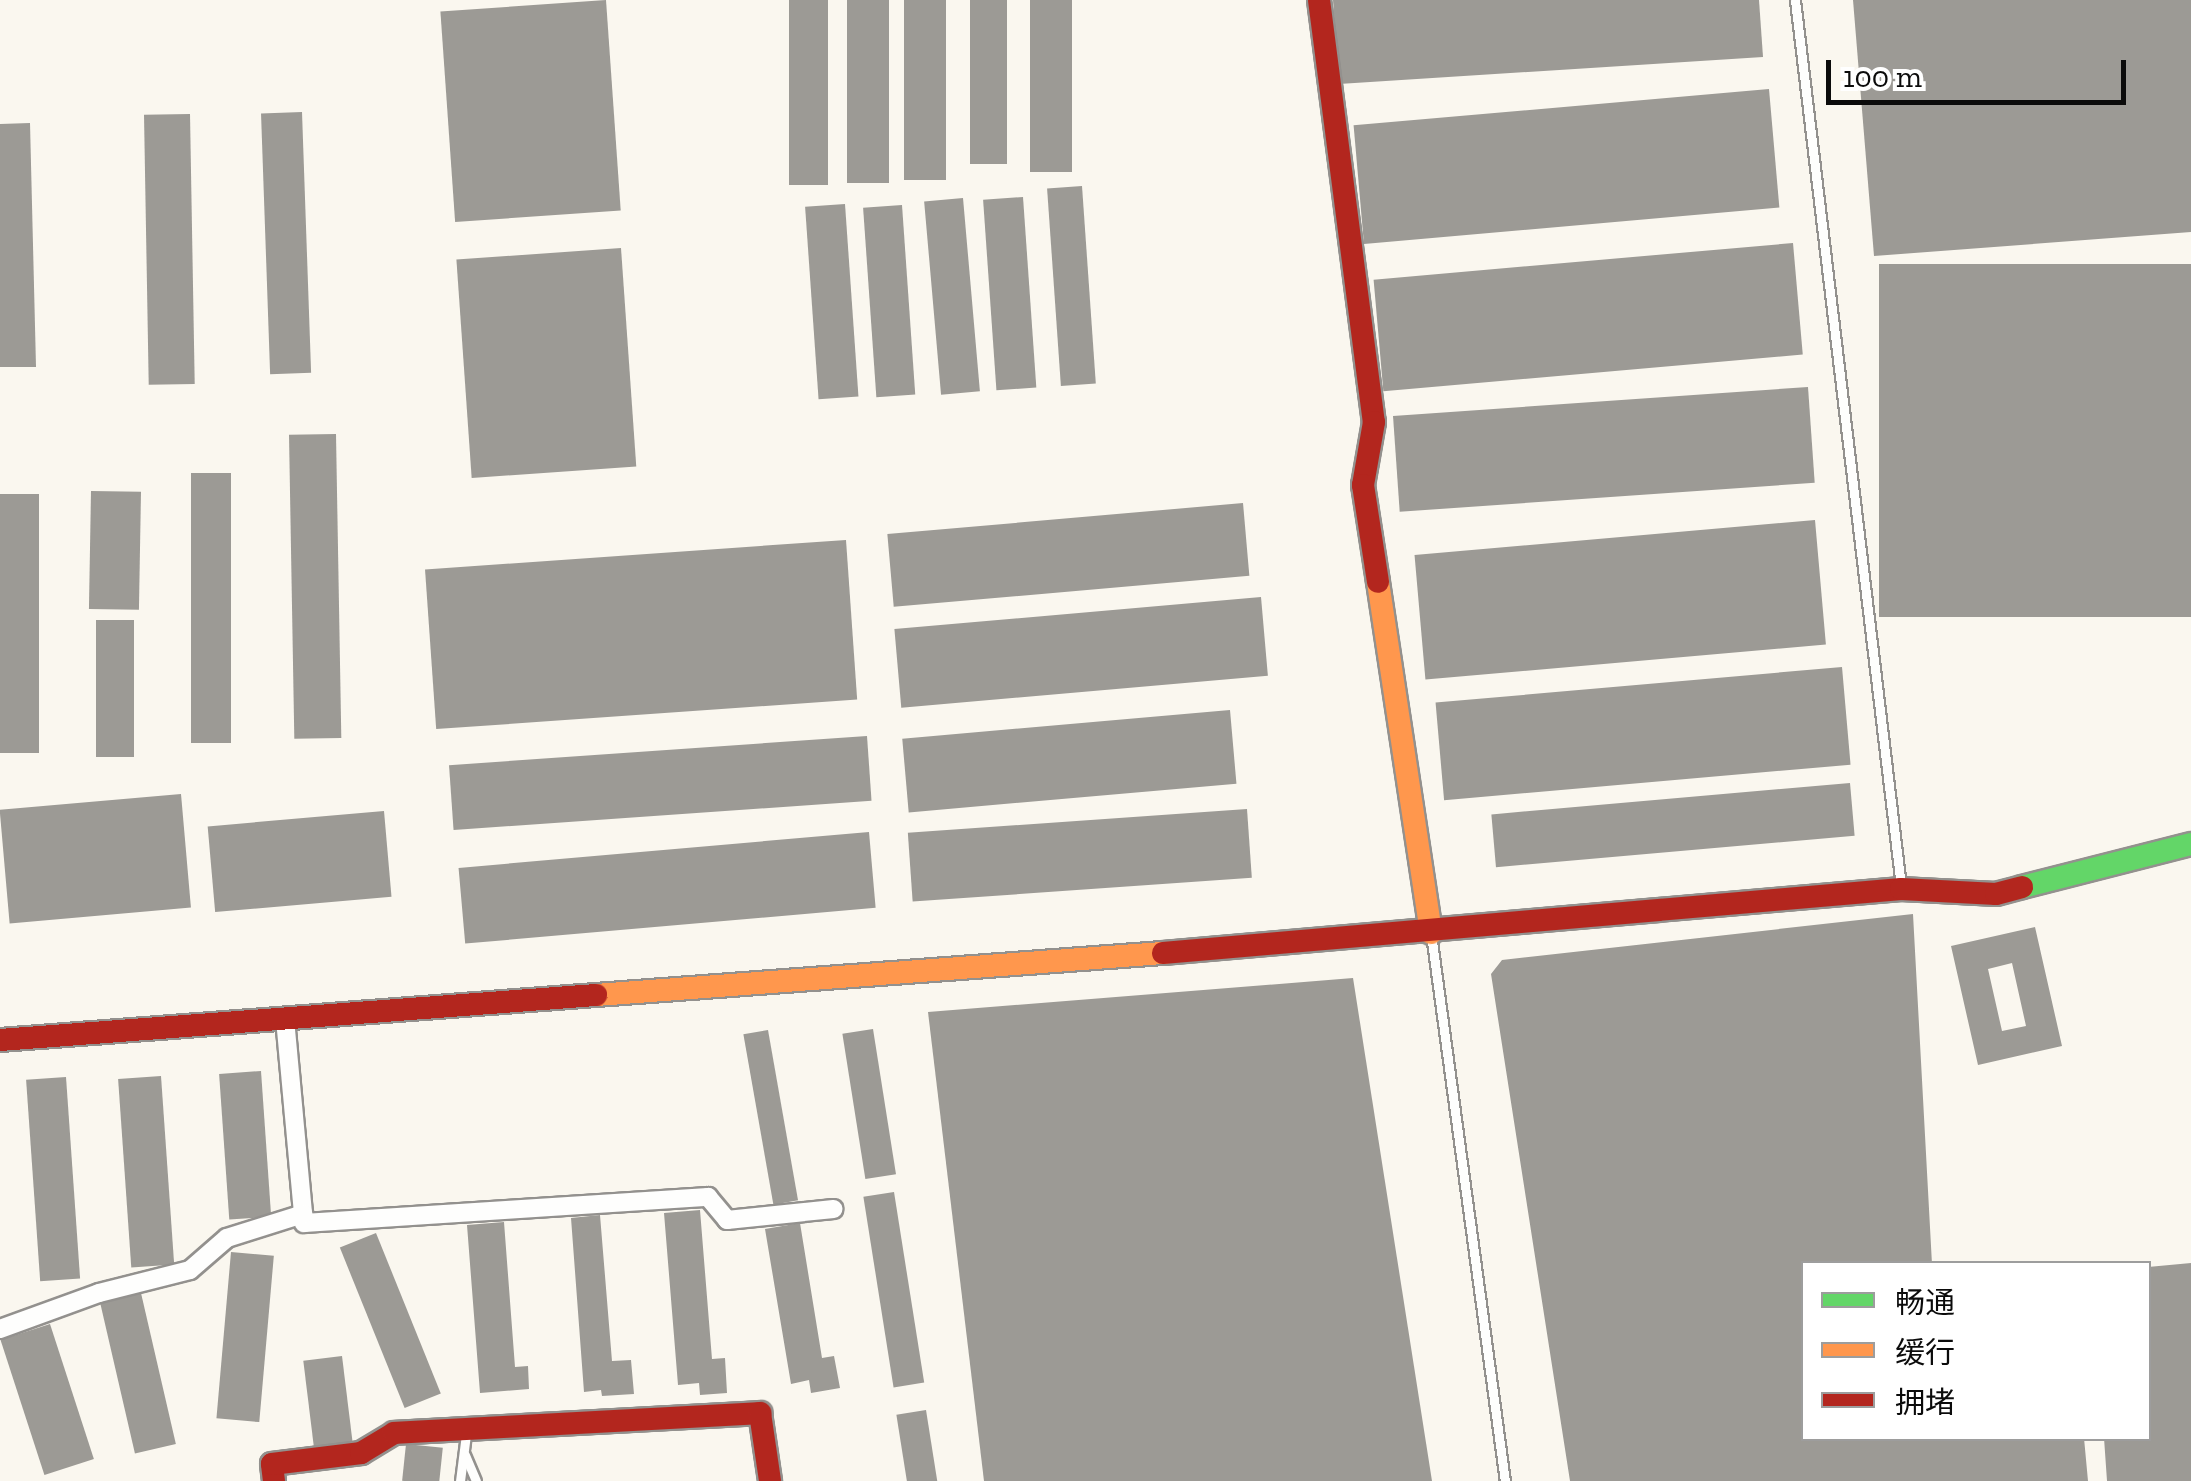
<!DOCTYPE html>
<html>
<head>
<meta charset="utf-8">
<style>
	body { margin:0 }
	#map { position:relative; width:2191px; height:1481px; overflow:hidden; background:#faf7ef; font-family:"Zilla Slab","Noto Sans SC",serif }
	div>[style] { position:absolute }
	.building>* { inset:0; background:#9c9a95; transform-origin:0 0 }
	.roads { filter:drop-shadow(2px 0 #93918e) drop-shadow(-2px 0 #93918e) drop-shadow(0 2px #93918e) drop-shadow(0 -2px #93918e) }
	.lane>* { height:9px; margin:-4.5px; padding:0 4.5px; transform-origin:4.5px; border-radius:4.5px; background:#fefefd }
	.street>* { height:18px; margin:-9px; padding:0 9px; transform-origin:9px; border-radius:9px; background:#fefefd }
	.fast>* { height:22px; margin:-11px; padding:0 11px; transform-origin:11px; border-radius:11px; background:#63d668 }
	.slow>* { height:22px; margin:-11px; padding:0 11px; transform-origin:11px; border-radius:11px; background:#ff974d }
	.jam>* { height:22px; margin:-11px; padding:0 11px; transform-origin:11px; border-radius:11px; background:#b3261e }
	span { translate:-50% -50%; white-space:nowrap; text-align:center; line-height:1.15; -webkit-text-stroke:10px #fff; paint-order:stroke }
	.legend { position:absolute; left:1801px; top:1261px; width:350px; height:180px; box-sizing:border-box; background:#fff; border:2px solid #9d9d9d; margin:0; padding:12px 18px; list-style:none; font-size:30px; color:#0b0b0b }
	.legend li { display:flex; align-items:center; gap:20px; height:50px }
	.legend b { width:50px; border:2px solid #9d9d9d }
	.scale { position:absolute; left:1826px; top:60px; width:300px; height:45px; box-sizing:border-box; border:5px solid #0b0b0b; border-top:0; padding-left:12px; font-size:30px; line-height:35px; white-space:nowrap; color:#0b0b0b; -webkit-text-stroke:8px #fff; paint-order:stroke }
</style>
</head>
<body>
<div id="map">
	<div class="building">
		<i style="left:606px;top:0;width:211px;height:166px;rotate:86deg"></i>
		<i style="left:789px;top:0;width:39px;height:185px"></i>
		<i style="left:847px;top:0;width:42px;height:183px"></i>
		<i style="left:904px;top:0;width:42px;height:180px"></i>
		<i style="left:970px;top:0;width:37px;height:164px"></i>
		<i style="left:1030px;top:0;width:42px;height:172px"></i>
		<i style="clip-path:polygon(1333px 0,1759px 0,1763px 57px,1339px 84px)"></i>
		<i style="clip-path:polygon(1853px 0,2191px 0,2191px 232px,1874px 256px)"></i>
		<i style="left:1769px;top:89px;width:119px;height:417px;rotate:85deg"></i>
		<i style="left:302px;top:112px;width:261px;height:41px;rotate:88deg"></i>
		<i style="left:190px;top:114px;width:270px;height:46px;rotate:89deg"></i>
		<i style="clip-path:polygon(30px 123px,36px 367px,0 367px,0 124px)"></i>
		<i style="left:1082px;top:186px;width:198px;height:35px;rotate:86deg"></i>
		<i style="left:1023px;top:197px;width:191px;height:40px;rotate:86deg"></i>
		<i style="left:963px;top:198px;width:194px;height:39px;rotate:85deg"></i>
		<i style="left:845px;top:204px;width:193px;height:40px;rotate:86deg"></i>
		<i style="left:902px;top:205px;width:190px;height:39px;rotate:86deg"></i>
		<i style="left:1793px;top:243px;width:112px;height:421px;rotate:85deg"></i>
		<i style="left:621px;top:248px;width:219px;height:165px;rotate:86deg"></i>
		<i style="left:2191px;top:264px;width:353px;height:312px;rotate:90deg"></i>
		<i style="left:1808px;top:387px;width:96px;height:416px;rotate:86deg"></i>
		<i style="left:336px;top:434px;width:304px;height:47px;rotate:89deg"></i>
		<i style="left:191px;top:473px;width:40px;height:270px"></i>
		<i style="left:91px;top:491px;width:50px;height:118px;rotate:1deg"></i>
		<i style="left:0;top:494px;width:39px;height:259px"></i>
		<i style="left:1243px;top:503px;width:73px;height:357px;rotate:85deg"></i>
		<i style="left:1815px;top:520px;width:125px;height:402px;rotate:85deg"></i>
		<i style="left:846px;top:540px;width:160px;height:422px;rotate:86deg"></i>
		<i style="left:1261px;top:597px;width:79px;height:368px;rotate:85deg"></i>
		<i style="left:96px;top:620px;width:38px;height:137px"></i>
		<i style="left:1842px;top:667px;width:98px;height:408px;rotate:85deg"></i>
		<i style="left:1230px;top:710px;width:74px;height:329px;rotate:85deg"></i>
		<i style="left:867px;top:736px;width:65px;height:419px;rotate:86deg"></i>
		<i style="left:1850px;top:783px;width:53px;height:360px;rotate:85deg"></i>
		<i style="left:181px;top:794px;width:114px;height:182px;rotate:85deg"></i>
		<i style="left:1247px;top:809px;width:69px;height:340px;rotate:86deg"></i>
		<i style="left:384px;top:811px;width:86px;height:177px;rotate:85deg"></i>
		<i style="left:869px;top:832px;width:76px;height:412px;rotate:85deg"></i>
		<i style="clip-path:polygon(1913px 914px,1932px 1264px,1804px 1264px,1804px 1438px,2084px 1438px,2088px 1481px,1570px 1481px,1491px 974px,1502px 960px)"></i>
		<i style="clip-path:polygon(evenodd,2035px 927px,2062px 1046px,1978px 1065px,1951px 946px,2035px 927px,2012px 963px,2026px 1026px,2002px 1031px,1988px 969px,2012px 963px)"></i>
		<i style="clip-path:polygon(1353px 978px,1432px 1481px,984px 1481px,928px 1012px)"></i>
		<i style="left:873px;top:1029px;width:147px;height:31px;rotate:81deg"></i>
		<i style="left:768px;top:1030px;width:173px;height:25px;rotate:80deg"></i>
		<i style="left:261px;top:1071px;width:146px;height:42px;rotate:86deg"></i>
		<i style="left:161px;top:1076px;width:189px;height:43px;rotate:86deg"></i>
		<i style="left:66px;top:1077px;width:202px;height:40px;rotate:86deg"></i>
		<i style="left:894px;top:1192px;width:193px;height:31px;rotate:81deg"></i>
		<i style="clip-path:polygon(700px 1210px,712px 1359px,725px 1358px,727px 1393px,700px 1395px,699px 1383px,678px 1385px,664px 1213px)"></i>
		<i style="clip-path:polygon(600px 1215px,612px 1361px,631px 1360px,634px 1394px,602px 1396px,601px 1390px,584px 1392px,571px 1218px)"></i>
		<i style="clip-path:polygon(504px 1222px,515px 1367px,528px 1366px,529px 1389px,480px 1393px,467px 1225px)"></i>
		<i style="clip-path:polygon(800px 1223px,822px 1358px,834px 1356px,840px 1388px,811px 1393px,809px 1380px,791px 1384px,765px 1229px)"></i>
		<i style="left:376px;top:1233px;width:173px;height:39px;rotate:68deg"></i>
		<i style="left:231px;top:1252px;width:43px;height:167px;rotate:5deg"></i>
		<i style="clip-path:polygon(2191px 1263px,2191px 1481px,2107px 1481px,2104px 1438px,2148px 1438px,2148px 1267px)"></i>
		<i style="left:141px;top:1293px;width:155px;height:42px;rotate:77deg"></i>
		<i style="left:50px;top:1324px;width:142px;height:52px;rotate:72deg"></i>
		<i style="left:342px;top:1356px;width:93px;height:39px;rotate:83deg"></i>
		<i style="left:926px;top:1410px;width:72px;height:30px;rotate:81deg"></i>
		<i style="left:406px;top:1444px;width:37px;height:37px;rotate:6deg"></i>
	</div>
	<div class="roads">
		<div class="lane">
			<i style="left:1795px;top:0;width:892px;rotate:83.18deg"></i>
			<i style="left:1431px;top:934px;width:552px;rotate:82.3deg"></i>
			<i style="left:465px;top:1455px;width:28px;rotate:67deg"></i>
			<i style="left:460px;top:1481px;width:47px;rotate:-82.7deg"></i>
		</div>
		<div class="street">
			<i style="left:285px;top:1019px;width:205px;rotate:84.7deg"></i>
			<i style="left:304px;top:1223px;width:405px;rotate:-3.7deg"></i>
			<i style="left:708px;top:1197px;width:30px;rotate:50deg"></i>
			<i style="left:727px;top:1220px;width:107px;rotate:-5.9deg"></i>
			<i style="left:0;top:1329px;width:105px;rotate:-20deg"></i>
			<i style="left:99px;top:1293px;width:94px;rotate:-14.2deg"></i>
			<i style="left:190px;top:1270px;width:49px;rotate:-40.9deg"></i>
			<i style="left:227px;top:1238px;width:80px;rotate:-17.5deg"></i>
		</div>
		<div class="fast">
			<i style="left:2022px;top:887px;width:174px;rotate:-14.3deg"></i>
		</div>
		<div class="slow">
			<i style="left:1378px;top:582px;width:355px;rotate:81.4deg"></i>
			<i style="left:596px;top:995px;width:569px;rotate:-4.24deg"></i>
		</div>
		<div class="jam">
			<i style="left:1319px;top:0;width:426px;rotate:82.6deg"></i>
			<i style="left:1374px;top:422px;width:64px;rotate:99.9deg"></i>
			<i style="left:1363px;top:485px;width:98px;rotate:81.2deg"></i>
			<i style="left:1163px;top:953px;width:741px;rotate:-4.96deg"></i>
			<i style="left:1901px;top:889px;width:95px;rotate:3deg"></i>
			<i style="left:1996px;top:894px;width:27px;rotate:-15deg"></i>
			<i style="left:0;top:1040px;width:598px;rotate:-4.32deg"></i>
			<i style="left:274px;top:1481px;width:17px;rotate:-97deg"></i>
			<i style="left:272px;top:1464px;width:90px;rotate:-7deg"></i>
			<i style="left:361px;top:1453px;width:39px;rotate:-31deg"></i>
			<i style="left:394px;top:1433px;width:367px;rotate:-3.1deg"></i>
			<i style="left:760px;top:1413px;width:69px;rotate:81.6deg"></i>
		</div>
	</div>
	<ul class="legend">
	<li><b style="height:12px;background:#63d668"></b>畅通</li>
	<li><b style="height:12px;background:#ff974d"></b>缓行</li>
	<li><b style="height:12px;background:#b3261e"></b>拥堵</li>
	</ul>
	<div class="scale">100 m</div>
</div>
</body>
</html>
